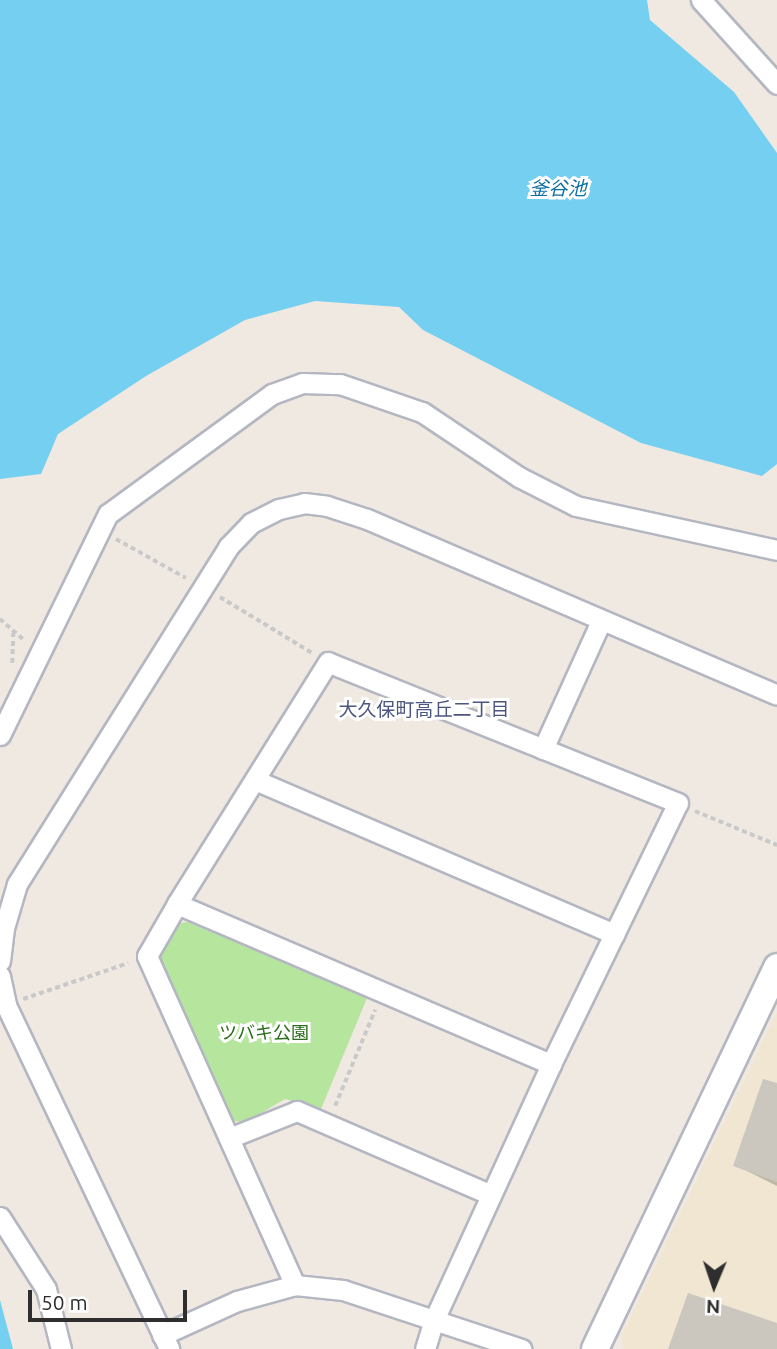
<!DOCTYPE html>
<html>
<head>
<meta charset="utf-8">
<style>
	body { margin:0 }
	#map { position:relative; width:777px; height:1349px; overflow:hidden; background:#efe9e1; font-family:Ubuntu,"Noto Sans JP",sans-serif }
	div>[style] { position:absolute }
	.education>* { inset:0; background:#f0e6d1 }
	.green>* { inset:0; background:#b6e59e }
	.water>* { inset:0; background:#75cff0 }
	.shadow>* { inset:0; background:#0003 }
	.building>* { inset:0; background:#cbc7bf }
	.path>* { height:3.5px; margin-top:-1.75px; transform-origin:0; background:repeating-linear-gradient(90deg,#c9c9c9 0 5px,transparent 0 8.5px) }
	.roads { filter:drop-shadow(2px 0 #b4b7c1) drop-shadow(-2px 0 #b4b7c1) drop-shadow(0 2px #b4b7c1) drop-shadow(0 -2px #b4b7c1) }
	.street>* { height:19px; margin:-9.5px; padding:0 9.5px; transform-origin:9.5px; border-radius:9.5px; background:#fff }
	.secondary>* { height:26px; margin:-13px; padding:0 13px; transform-origin:13px; border-radius:13px; background:#fff }
	span { translate:-50% -50%; white-space:nowrap; text-align:center; line-height:1.15; -webkit-text-stroke:6px #fff; paint-order:stroke }
	.park-label { font-size:18px; color:#2c6e1b }
	.water-label { font-size:19px; color:#0d6fa3; font-style:italic }
	.neighbourhood-label { font-size:19px; color:#4d5680 }
	.north { position:absolute; left:679px; top:1251px; width:70px; height:70px; -webkit-text-stroke:5px #fff; paint-order:stroke; rotate:182deg; font-size:19px; font-weight:700; line-height:28px; text-align:center; color:#2e2e2e }
	.north::after { content:''; display:block; margin:auto; width:24px; height:32px; background:#2e2e2e; clip-path:polygon(50% 0,100% 100%,50% 72%,0 100%) }
	.scale { position:absolute; left:28px; top:1290px; width:159px; height:32px; box-sizing:border-box; border:4px solid #2e2e2e; border-top:0; padding-left:9px; font-size:21px; line-height:24px; white-space:nowrap; color:#2e2e2e; -webkit-text-stroke:5px #fff; paint-order:stroke }
</style>
</head>
<body>
<div id="map">
	<div class="education">
		<i style="clip-path:polygon(777px 1012px,777px 1349px,623px 1349px,622px 1336px)"></i>
	</div>
	<div class="green">
		<i style="clip-path:polygon(188px 922px,367px 998px,321px 1109px,285px 1099px,244px 1123px,232px 1120px,157px 961px,159px 945px,173px 924px)"></i>
	</div>
	<div class="water">
		<i style="clip-path:polygon(0 0,647px 0,650px 20px,734px 92px,777px 153px,777px 464px,762px 476px,641px 443px,423px 330px,399px 307px,315px 301px,245px 320px,146px 376px,58px 434px,41px 474px,0 479px)"></i>
		<i style="clip-path:polygon(0 1300px,13px 1349px,0 1349px)"></i>
	</div>
	<div class="shadow">
		<i style="clip-path:polygon(777px 1085px,777px 1186px,735px 1165px)"></i>
	</div>
	<div class="building">
		<i style="clip-path:polygon(763px 1079px,777px 1083px,777px 1182px,733px 1166px)"></i>
		<i style="clip-path:polygon(688px 1293px,777px 1323px,777px 1349px,668px 1349px)"></i>
	</div>
	<div class="path">
		<i style="left:116px;top:539px;width:80px;rotate:29.1deg"></i>
		<i style="left:220px;top:597px;width:108px;rotate:31.3deg"></i>
		<i style="left:0;top:619px;width:32px;rotate:41deg"></i>
		<i style="left:12px;top:663px;width:30px;rotate:-88deg"></i>
		<i style="left:695px;top:811px;width:89px;rotate:22.5deg"></i>
		<i style="left:23px;top:999px;width:111px;rotate:-18.9deg"></i>
		<i style="left:335px;top:1106px;width:104px;rotate:-67.4deg"></i>
	</div>
	<div class="roads">
		<div class="street">
			<i style="left:701px;top:0;width:113px;rotate:47.9deg"></i>
			<i style="left:0;top:735px;width:246px;rotate:-64deg"></i>
			<i style="left:108px;top:514px;width:203px;rotate:-36.2deg"></i>
			<i style="left:272px;top:394px;width:32px;rotate:-20deg"></i>
			<i style="left:302px;top:383px;width:38px;rotate:2deg"></i>
			<i style="left:340px;top:384px;width:87px;rotate:18.9deg"></i>
			<i style="left:422px;top:412px;width:117px;rotate:33.8deg"></i>
			<i style="left:519px;top:477px;width:64px;rotate:27deg"></i>
			<i style="left:576px;top:506px;width:206px;rotate:12.3deg"></i>
			<i style="left:543px;top:749px;width:141px;rotate:-65.6deg"></i>
			<i style="left:255px;top:780px;width:391px;rotate:23.2deg"></i>
			<i style="left:177px;top:904px;width:60px;rotate:120deg"></i>
			<i style="left:147px;top:956px;width:361px;rotate:65.8deg"></i>
			<i style="left:0;top:961px;width:33px;rotate:-83deg"></i>
			<i style="left:4px;top:928px;width:46px;rotate:-73.5deg"></i>
			<i style="left:17px;top:884px;width:398px;rotate:-57.9deg"></i>
			<i style="left:228px;top:547px;width:33px;rotate:-46deg"></i>
			<i style="left:251px;top:523px;width:31px;rotate:-27deg"></i>
			<i style="left:279px;top:509px;width:26px;rotate:-13deg"></i>
			<i style="left:304px;top:503px;width:23px;rotate:7deg"></i>
			<i style="left:327px;top:506px;width:42px;rotate:18deg"></i>
			<i style="left:367px;top:519px;width:446px;rotate:23.2deg"></i>
			<i style="left:0;top:976px;width:30px;rotate:78deg"></i>
			<i style="left:6px;top:1005px;width:381px;rotate:64.6deg"></i>
			<i style="left:229px;top:1138px;width:73px;rotate:-21.7deg"></i>
			<i style="left:297px;top:1111px;width:211px;rotate:23.4deg"></i>
			<i style="left:0;top:1217px;width:85px;rotate:57.4deg"></i>
			<i style="left:46px;top:1289px;width:62px;rotate:76deg"></i>
			<i style="left:162px;top:1335px;width:82px;rotate:-24.4deg"></i>
			<i style="left:237px;top:1301px;width:60px;rotate:-15.4deg"></i>
			<i style="left:295px;top:1285px;width:48px;rotate:5.9deg"></i>
			<i style="left:343px;top:1290px;width:188px;rotate:18.3deg"></i>
			<i style="left:425px;top:1349px;width:30px;rotate:-73deg"></i>
			<i style="left:434px;top:1320px;width:281px;rotate:-65.4deg"></i>
			<i style="left:551px;top:1064px;width:290px;rotate:-64.1deg"></i>
			<i style="left:678px;top:803px;width:377px;rotate:-158.1deg"></i>
			<i style="left:328px;top:662px;width:285px;rotate:122deg"></i>
			<i style="left:177px;top:904px;width:407px;rotate:23.2deg"></i>
		</div>
		<div class="secondary">
			<i style="left:595px;top:1349px;width:423px;rotate:-64.5deg"></i>
		</div>
	</div>
	<div class="park-label">
		<span style="left:264px;top:1032px">ツバキ公園</span>
	</div>
	<div class="water-label">
		<span style="left:558px;top:189px">釜谷池</span>
	</div>
	<div class="neighbourhood-label">
		<span style="left:424px;top:710px">大久保町高丘二丁目</span>
	</div>
	<div class="north">N</div>
	<div class="scale">50 m</div>
</div>
</body>
</html>
